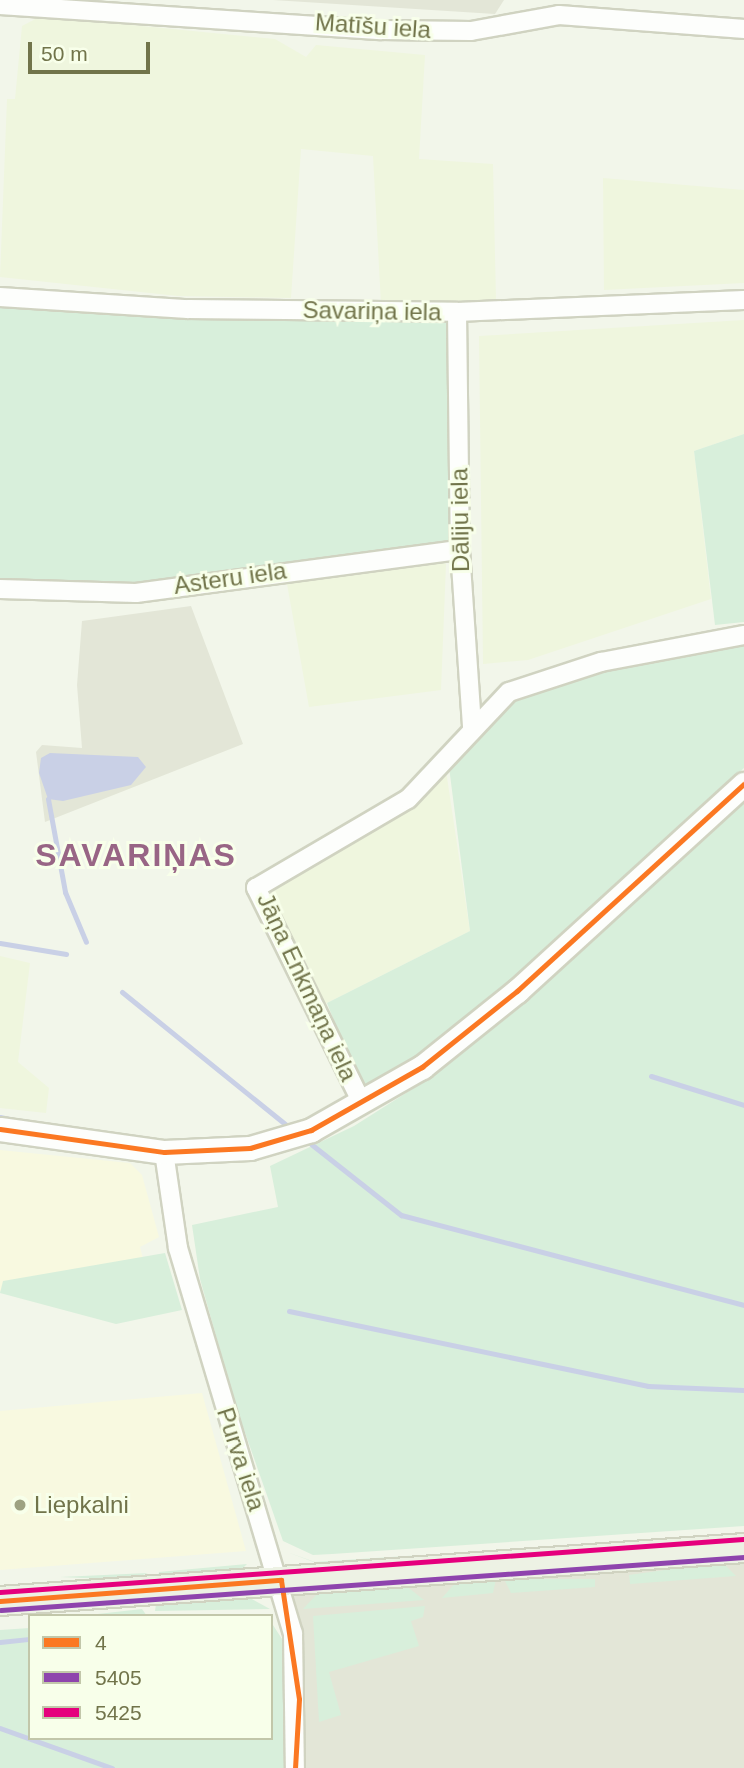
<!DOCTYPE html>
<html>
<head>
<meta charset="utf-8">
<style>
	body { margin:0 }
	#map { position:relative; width:744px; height:1768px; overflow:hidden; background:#f2f6ea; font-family:Helvetica,sans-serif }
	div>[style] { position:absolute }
	.residential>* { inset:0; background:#eff6de }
	.commercial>* { inset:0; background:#f8f9e0 }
	.industrial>* { inset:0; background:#e3e6d7 }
	.green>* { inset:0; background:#d8efdb }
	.water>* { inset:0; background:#c9d0e6 }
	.stream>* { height:5px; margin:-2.5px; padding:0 2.5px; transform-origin:2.5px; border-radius:2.5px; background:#c9d0e6 }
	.roads { filter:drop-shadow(2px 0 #d0d3c1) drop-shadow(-2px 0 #d0d3c1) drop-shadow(0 2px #d0d3c1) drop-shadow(0 -2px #d0d3c1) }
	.minor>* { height:18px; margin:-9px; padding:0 9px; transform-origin:9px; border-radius:9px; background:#fdfefc }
	.tertiary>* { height:23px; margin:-11.5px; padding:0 11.5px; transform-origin:11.5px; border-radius:11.5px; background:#fdfefc }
	.primary>* { height:28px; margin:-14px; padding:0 14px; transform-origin:14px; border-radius:14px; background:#edf2e4 }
	.bus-1>* { height:5px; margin:-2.5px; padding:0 2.5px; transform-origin:2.5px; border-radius:2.5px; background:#fb7822 }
	.bus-2>* { height:5px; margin:-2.5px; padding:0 2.5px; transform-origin:2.5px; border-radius:2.5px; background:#8e44ad }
	.bus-3>* { height:5px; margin:-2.5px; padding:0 2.5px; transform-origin:2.5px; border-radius:2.5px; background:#e5007d }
	.dots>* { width:19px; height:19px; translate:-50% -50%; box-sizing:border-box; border:4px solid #f8ffea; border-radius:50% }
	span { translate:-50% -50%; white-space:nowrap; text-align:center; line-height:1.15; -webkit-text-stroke:6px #f8ffea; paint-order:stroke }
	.street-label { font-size:24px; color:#71744a }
	.poi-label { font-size:24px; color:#71744a }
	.left { translate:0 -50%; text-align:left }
	.district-label { font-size:32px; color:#986585; font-weight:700; letter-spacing:2px }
	.legend { position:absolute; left:28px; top:1614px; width:245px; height:126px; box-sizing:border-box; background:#f8ffea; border:2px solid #c2c7aa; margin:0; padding:9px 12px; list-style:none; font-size:21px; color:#71744a }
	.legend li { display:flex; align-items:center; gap:14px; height:35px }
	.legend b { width:35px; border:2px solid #c2c7aa }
	.scale { position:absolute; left:28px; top:42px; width:122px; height:32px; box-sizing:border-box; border:4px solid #71744a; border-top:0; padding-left:9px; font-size:21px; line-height:24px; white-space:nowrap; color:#71744a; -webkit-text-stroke:5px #f8ffea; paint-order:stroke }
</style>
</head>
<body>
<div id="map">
	<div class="residential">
		<i style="clip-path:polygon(41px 16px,275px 39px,306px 57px,316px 45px,425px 55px,419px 159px,493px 164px,496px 300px,381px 304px,373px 156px,301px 149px,291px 298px,178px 296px,0 277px,7px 99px,15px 99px,22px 26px)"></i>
		<i style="clip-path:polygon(603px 178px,744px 190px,744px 283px,604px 290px)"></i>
		<i style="clip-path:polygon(744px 320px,744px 434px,694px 451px,711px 599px,528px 660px,483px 664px,479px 336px)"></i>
		<i style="clip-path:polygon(437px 558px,446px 564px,441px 690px,309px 707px,287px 584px)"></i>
		<i style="clip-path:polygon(445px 764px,470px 931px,319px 1007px,256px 888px,408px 799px)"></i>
		<i style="clip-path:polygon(0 956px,30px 963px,18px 1062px,49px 1088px,46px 1113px,0 1108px)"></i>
	</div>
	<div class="commercial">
		<i style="clip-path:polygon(0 1150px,130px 1163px,142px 1175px,159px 1237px,140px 1247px,143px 1259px,0 1291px)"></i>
		<i style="clip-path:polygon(202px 1393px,246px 1551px,0 1570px,0 1411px)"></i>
	</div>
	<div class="industrial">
		<i style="clip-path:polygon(273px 0,504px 0,495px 14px)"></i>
		<i style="clip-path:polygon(191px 606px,243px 744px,45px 822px,36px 752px,42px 745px,82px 748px,77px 685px,82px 621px)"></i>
		<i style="clip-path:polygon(744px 1548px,744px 1768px,295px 1768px,283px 1594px)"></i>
	</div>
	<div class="green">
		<i style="clip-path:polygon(0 297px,457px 312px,460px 550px,136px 593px,0 589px)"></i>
		<i style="clip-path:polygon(744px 434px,744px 622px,715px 625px,694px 451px)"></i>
		<i style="clip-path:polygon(744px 642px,744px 768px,546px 952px,418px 1061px,363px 1095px,327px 1003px,470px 931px,449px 767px,517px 699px,602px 667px)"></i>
		<i style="clip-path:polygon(744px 796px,744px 1526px,332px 1554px,313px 1555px,283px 1541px,236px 1407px,200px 1279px,192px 1225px,278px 1207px,270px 1166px,354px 1126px,436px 1074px)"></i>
		<i style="clip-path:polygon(165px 1253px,182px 1310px,116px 1324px,0 1293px,3px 1281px)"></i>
		<i style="clip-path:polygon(287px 1552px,315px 1562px,421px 1555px,319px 1564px)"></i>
		<i style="clip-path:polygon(722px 1562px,736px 1576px,630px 1584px,629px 1575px)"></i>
		<i style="clip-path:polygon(247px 1564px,243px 1568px,158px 1577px,159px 1572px)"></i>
		<i style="clip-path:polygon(148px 1573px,130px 1580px,60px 1577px)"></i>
		<i style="clip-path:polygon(496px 1579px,493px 1593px,442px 1598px,456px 1582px)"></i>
		<i style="clip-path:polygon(504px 1579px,595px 1579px,595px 1587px,511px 1593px)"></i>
		<i style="clip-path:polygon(405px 1585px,424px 1600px,303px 1609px,319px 1592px)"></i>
		<i style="clip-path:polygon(248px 1597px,270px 1609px,155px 1611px,156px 1604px)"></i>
		<i style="clip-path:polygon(425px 1606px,423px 1617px,411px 1621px,419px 1646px,329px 1672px,341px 1715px,319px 1722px,313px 1616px)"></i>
		<i style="clip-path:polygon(142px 1609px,147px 1616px,80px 1616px)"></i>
		<i style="clip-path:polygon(271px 1622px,284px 1642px,289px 1702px,284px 1768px,0 1768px,0 1630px,30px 1628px,30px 1738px,271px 1738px)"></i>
	</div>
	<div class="water">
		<i style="clip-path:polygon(50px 753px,138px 757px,146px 767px,131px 785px,63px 801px,48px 799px,39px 773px,41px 758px)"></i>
	</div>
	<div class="stream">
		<i style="left:48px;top:799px;width:95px;rotate:79.6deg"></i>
		<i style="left:65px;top:892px;width:54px;rotate:67.2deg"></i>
		<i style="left:0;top:943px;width:67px;rotate:9.5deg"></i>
		<i style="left:122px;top:992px;width:211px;rotate:39deg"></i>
		<i style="left:651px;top:1076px;width:97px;rotate:17.3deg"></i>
		<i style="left:0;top:1117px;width:14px;rotate:12deg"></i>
		<i style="left:311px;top:1144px;width:115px;rotate:38.3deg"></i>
		<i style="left:401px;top:1215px;width:355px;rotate:14.7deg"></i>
		<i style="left:289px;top:1311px;width:367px;rotate:11.8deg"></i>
		<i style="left:648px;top:1386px;width:96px;rotate:2.4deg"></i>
		<i style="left:0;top:1642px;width:30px;rotate:-6deg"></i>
		<i style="left:0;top:1728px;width:119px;rotate:19.7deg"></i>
	</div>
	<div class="roads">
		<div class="minor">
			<i style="left:0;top:5px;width:382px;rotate:3.8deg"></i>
			<i style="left:381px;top:30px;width:90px;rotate:0.6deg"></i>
			<i style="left:471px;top:31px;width:89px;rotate:-10.3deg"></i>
			<i style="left:559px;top:15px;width:186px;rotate:4.3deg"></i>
			<i style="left:0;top:297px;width:188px;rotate:3.7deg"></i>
			<i style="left:188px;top:309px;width:269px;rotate:0.6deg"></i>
			<i style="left:457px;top:312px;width:287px;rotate:-2.4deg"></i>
			<i style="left:457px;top:312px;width:238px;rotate:89.3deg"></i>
			<i style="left:460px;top:550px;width:178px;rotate:86.1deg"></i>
			<i style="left:0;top:589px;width:136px;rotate:1.7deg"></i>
			<i style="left:136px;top:593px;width:327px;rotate:-7.6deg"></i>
			<i style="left:362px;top:1103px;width:240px;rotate:-116.2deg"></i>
			<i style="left:256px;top:888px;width:176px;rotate:-30.4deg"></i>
			<i style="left:408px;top:799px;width:147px;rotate:-46.7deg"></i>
			<i style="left:509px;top:692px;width:97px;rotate:-18.1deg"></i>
			<i style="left:601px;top:662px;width:146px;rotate:-10.7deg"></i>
			<i style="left:164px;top:1152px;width:97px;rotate:81.7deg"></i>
			<i style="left:178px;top:1248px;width:402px;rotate:73.4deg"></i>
			<i style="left:293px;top:1633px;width:135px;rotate:89.2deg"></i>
		</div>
		<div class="tertiary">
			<i style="left:0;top:1129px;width:166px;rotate:8deg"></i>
			<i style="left:164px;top:1152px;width:86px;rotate:-2.7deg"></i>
			<i style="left:250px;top:1148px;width:64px;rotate:-16.4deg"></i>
			<i style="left:311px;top:1130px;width:128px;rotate:-29.6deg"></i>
			<i style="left:422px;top:1067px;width:122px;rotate:-38.7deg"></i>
			<i style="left:517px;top:991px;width:307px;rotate:-42.4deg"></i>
		</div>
		<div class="primary">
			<i style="left:0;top:1601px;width:746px;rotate:-4.07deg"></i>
		</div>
	</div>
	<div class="bus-1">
		<i style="left:0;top:1129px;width:166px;rotate:8deg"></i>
		<i style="left:164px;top:1152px;width:86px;rotate:-2.7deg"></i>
		<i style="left:250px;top:1148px;width:64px;rotate:-16.4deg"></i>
		<i style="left:311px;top:1130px;width:128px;rotate:-29.6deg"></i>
		<i style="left:422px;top:1067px;width:122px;rotate:-38.7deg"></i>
		<i style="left:517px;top:991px;width:307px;rotate:-42.4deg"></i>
		<i style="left:281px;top:1580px;width:120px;rotate:81.4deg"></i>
		<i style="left:299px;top:1699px;width:69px;rotate:93.3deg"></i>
		<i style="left:0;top:1601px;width:282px;rotate:-4.3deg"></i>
	</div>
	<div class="bus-2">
		<i style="left:1px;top:1610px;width:745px;rotate:-4.08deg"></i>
	</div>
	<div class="bus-3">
		<i style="left:0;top:1592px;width:745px;rotate:-4.08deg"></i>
	</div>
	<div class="dots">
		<i style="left:20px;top:1505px;background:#9ea282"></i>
	</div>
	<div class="street-label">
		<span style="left:373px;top:26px;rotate:4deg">Matīšu iela</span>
		<span style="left:372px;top:311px;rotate:1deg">Savariņa iela</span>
		<span style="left:460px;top:520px;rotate:-91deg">Dāliju iela</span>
		<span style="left:230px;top:578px;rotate:-8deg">Asteru iela</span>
		<span style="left:307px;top:987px;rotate:65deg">Jāņa Enkmaņa iela</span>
		<span style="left:241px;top:1459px;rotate:72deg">Purva iela</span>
	</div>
	<div class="poi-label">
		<span class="left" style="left:34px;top:1505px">Liepkalni</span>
	</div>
	<div class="district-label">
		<span style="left:136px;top:855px">SAVARIŅAS</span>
	</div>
	<ul class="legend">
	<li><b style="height:9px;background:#fb7822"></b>4</li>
	<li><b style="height:9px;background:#8e44ad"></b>5405</li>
	<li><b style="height:9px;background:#e5007d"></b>5425</li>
	</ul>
	<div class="scale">50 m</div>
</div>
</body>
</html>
